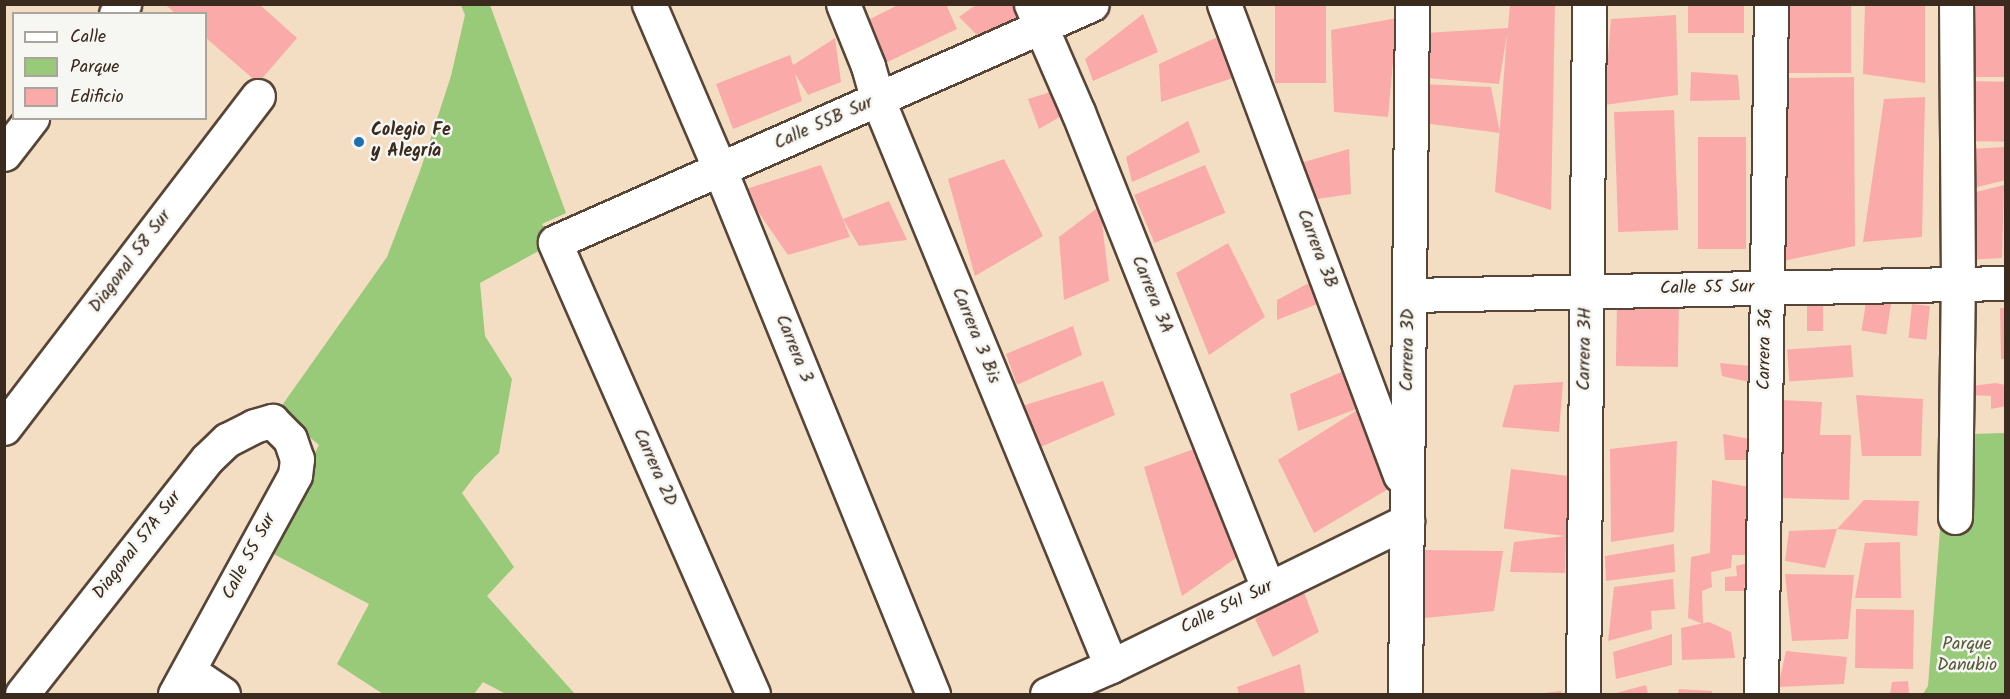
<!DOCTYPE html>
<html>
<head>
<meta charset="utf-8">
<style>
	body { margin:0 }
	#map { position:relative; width:2010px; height:699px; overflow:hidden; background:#f3dec3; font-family:Kalam,sans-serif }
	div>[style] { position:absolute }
	.green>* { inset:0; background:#98ca7a }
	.building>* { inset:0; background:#faaba9; transform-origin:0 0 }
	.roads { filter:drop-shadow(2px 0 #574537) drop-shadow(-2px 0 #574537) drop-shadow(0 2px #574537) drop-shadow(0 -2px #574537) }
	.minor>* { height:33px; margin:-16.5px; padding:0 16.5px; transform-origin:16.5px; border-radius:16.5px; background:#fff }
	.dots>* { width:16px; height:16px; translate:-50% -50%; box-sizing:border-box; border:3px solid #f6f6f2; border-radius:50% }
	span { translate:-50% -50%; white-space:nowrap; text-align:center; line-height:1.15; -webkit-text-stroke:5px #f6f6f2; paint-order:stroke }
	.street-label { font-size:18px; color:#3b2a1e }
	.poi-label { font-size:18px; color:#3b2a1e; font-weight:700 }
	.left { translate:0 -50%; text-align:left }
	.park-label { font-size:18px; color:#575a3a }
	.frame { position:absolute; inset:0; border:6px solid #3b2a1e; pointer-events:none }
	.legend { position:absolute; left:12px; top:12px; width:195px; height:108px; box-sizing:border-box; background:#f6f6f2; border:2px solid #aba49d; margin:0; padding:8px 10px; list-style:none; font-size:18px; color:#3b2a1e }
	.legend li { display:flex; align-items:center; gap:12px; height:30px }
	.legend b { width:30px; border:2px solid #aba49d }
</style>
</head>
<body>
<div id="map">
	<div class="green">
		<i style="clip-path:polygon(461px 5px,490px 5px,566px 213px,542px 224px,555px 242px,480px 283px,485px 336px,512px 379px,499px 453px,475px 476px,462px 493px,514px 567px,487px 596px,575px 694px,506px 694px,483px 682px,474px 694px,383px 694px,337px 664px,369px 604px,266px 550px,319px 445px,278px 411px,387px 257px,420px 171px,451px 76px,465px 15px)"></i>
		<i style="clip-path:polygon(2005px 433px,2005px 694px,1923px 694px,1928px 686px,1941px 517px,1971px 434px)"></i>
	</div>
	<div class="building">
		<i style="clip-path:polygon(169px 4px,259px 4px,297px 38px,258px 83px,206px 38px,206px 14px,176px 14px,167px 6px)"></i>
		<i style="clip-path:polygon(900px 4px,946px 4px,957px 29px,879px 66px,860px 24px)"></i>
		<i style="clip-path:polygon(977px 4px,1019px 4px,1028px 18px,984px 42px,959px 17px)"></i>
		<i style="left:1275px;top:4px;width:51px;height:79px"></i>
		<i style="clip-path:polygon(1510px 4px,1555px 4px,1551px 210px,1495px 192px,1507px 34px,1499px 84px,1414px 77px,1424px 33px,1508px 28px)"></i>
		<i style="left:1688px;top:4px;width:56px;height:29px"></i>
		<i style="left:1784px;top:4px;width:67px;height:69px"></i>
		<i style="clip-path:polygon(1865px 4px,1925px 4px,1925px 83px,1863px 74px)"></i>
		<i style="left:1964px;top:5px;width:42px;height:72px"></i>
		<i style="clip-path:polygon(1143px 14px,1158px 52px,1093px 81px,1085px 59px)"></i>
		<i style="clip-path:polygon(1676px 15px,1678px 95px,1604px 105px,1611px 19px)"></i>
		<i style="clip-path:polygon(1397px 18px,1388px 117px,1334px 112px,1331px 30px)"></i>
		<i style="clip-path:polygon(1226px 33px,1236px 77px,1161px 102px,1159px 64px)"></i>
		<i style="clip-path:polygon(835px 38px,841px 82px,808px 95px,795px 74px,802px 101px,733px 129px,716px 84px,790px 55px,793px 65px)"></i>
		<i style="clip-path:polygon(1691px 72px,1738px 75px,1740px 100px,1690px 101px)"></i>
		<i style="clip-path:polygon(1854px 77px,1855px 246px,1778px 262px,1786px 78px)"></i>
		<i style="left:1964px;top:81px;width:42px;height:60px;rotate:1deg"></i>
		<i style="clip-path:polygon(1421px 84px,1491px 87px,1500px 133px,1415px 122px)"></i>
		<i style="clip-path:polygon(1057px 90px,1073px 109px,1039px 129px,1028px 99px)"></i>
		<i style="clip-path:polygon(1925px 97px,1922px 237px,1863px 242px,1884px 99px)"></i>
		<i style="left:1674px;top:110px;width:120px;height:60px;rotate:88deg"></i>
		<i style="clip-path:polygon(1188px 121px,1200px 152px,1132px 182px,1126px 157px)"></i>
		<i style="left:1746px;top:137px;width:112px;height:48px;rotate:90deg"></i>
		<i style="clip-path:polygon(2006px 147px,2006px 180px,1965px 190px,1965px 149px)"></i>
		<i style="clip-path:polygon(1349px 149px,1351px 194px,1311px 200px,1304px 162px)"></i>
		<i style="clip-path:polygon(1004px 159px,1043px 236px,975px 276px,948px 179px)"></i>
		<i style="clip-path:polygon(821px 165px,850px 237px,788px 255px,743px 190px)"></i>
		<i style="left:1205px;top:165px;width:52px;height:77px;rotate:67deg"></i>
		<i style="clip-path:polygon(2004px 185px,2002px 258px,1966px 260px,1964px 195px)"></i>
		<i style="clip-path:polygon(889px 201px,907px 240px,859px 246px,843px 219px)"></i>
		<i style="clip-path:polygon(1100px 206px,1109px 281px,1064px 300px,1059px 237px)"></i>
		<i style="clip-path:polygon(1228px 243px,1265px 317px,1209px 355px,1176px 273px)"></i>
		<i style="clip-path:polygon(1320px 277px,1330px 299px,1277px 320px,1277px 300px)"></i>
		<i style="left:1867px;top:296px;width:25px;height:35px;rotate:9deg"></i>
		<i style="left:1617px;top:301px;width:62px;height:65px;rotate:1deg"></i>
		<i style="left:1807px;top:302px;width:16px;height:29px"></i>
		<i style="left:1912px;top:304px;width:18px;height:34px;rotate:6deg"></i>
		<i style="clip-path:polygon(2000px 308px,2006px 308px,2006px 359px,2001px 359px)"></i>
		<i style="clip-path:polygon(1073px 326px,1082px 355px,1017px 385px,1006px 354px)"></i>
		<i style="left:1851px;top:345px;width:32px;height:64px;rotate:86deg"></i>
		<i style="clip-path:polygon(1720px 363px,1750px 366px,1749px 382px,1722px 376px)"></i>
		<i style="clip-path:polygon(1353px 367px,1362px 407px,1390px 488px,1314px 533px,1278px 460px,1362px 407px,1298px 431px,1290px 394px)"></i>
		<i style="clip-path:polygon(1103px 381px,1115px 415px,1029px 452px,1025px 405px)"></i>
		<i style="clip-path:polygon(1563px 382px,1559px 432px,1502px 427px,1514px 385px)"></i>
		<i style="clip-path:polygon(1995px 383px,2006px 385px,2006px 406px,1991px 409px,1991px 396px,1970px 395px,1972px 386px)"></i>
		<i style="clip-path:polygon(1856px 395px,1923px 399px,1921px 456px,1862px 456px)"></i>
		<i style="clip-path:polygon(1782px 400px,1822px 402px,1820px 435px,1851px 435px,1849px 500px,1777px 498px)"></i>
		<i style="clip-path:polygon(1723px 434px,1750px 439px,1748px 460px,1725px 460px)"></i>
		<i style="clip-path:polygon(1677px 441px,1674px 532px,1611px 542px,1610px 449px)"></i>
		<i style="clip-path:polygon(1194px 449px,1243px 553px,1182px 596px,1144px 467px)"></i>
		<i style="left:1511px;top:469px;width:64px;height:60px;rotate:7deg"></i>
		<i style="clip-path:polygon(1712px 480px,1749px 487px,1747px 555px,1732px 555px,1731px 568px,1711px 572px,1712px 587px,1702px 591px,1703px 624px,1688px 618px,1691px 557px,1710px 553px)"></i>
		<i style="clip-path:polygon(1864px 500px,1919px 501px,1917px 536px,1837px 529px)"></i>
		<i style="clip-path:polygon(1837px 529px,1825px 568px,1785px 561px,1789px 531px)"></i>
		<i style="clip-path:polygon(1566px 536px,1565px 573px,1510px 572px,1514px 542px)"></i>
		<i style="clip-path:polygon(1900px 542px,1901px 598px,1855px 598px,1865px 543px)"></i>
		<i style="clip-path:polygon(1674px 544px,1675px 572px,1606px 581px,1605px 556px)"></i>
		<i style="clip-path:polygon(1423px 550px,1503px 551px,1494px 611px,1425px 618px)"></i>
		<i style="clip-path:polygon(1748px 563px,1744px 591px,1725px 591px,1725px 577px,1737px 576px,1736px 566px)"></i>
		<i style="clip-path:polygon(1785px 574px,1854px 575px,1848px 639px,1792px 641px)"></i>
		<i style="clip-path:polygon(1673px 579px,1675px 609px,1651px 611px,1652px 629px,1608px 641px,1614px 587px)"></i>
		<i style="clip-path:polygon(1302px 587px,1319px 632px,1273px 657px,1255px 619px)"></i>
		<i style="left:1914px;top:610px;width:59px;height:58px;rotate:91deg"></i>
		<i style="clip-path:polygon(1709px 622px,1731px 632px,1735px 658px,1682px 660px,1681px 628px)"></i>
		<i style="clip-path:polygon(1672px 634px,1672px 665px,1616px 679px,1613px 652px)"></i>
		<i style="clip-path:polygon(1786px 651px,1847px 657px,1844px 684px,1778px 687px)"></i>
		<i style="clip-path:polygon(1300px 664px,1305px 694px,1239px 694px,1237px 687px)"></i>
		<i style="clip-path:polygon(1908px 681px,1909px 694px,1890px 694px,1892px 682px)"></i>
		<i style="clip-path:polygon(1646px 685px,1648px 694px,1612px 694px)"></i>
		<i style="clip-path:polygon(1679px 689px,1712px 691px,1712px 694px,1678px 694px)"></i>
		<i style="clip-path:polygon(1561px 691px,1561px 694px,1544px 694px,1544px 693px)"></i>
	</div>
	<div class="roads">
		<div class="minor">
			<i style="left:649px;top:4px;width:181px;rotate:66.8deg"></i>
			<i style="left:720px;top:170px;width:566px;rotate:67.88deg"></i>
			<i style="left:843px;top:4px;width:67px;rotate:68deg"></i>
			<i style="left:868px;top:66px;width:35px;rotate:74deg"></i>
			<i style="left:878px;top:100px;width:612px;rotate:67.62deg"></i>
			<i style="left:1031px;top:4px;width:118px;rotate:66.5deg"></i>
			<i style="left:1078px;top:112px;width:513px;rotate:68.24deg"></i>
			<i style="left:1224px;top:4px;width:503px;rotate:69.51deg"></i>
			<i style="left:116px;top:14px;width:13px;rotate:-51deg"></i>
			<i style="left:4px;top:154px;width:46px;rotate:-52.1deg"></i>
			<i style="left:1409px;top:295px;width:597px;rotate:-1.15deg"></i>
			<i style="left:4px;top:428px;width:418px;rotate:-52.6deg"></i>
			<i style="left:1955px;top:517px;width:233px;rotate:-89.3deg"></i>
			<i style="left:1958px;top:284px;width:280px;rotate:-90.4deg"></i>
			<i style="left:189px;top:671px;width:41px;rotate:34.1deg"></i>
			<i style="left:22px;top:694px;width:299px;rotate:-51.8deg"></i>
			<i style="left:207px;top:459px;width:28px;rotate:-44deg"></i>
			<i style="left:227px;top:440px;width:30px;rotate:-27deg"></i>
			<i style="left:254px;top:426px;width:19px;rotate:-16deg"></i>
			<i style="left:272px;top:421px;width:25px;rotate:45deg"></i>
			<i style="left:290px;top:439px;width:21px;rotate:71deg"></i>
			<i style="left:297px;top:459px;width:16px;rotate:97deg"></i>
			<i style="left:295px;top:475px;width:250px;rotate:118.7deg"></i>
			<i style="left:753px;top:694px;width:493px;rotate:-113.7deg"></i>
			<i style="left:555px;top:242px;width:587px;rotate:-23.9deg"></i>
			<i style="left:1047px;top:694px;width:70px;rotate:-23.6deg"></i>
			<i style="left:1111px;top:666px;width:330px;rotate:-26.1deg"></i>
			<i style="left:1405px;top:694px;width:690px;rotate:-89.42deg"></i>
			<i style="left:1583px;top:694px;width:690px;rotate:-89.5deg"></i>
			<i style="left:1761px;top:694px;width:690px;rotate:-89.17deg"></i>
		</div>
	</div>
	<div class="dots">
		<i style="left:359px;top:142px;background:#1f6fb2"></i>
	</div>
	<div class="street-label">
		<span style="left:824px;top:124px;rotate:-24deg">Calle 55B Sur</span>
		<span style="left:1316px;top:249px;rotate:69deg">Carrera 3B</span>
		<span style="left:131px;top:262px;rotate:-53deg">Diagonal 58 Sur</span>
		<span style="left:1707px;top:289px;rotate:-1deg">Calle 55 Sur</span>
		<span style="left:1151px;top:295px;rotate:68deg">Carrera 3A</span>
		<span style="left:975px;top:336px;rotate:68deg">Carrera 3 Bis</span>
		<span style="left:793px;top:349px;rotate:68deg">Carrera 3</span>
		<span style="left:1586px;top:349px;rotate:-89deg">Carrera 3H</span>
		<span style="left:1766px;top:349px;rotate:-89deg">Carrera 3G</span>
		<span style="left:1409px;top:350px;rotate:-89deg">Carrera 3D</span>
		<span style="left:654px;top:468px;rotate:66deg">Carrera 2D</span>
		<span style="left:138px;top:546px;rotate:-52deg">Diagonal 57A Sur</span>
		<span style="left:250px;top:557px;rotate:-62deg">Calle 55 Sur</span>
		<span style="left:1227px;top:608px;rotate:-26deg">Calle 54I Sur</span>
	</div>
	<div class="poi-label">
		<span class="left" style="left:371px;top:142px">Colegio Fe<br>y Alegría</span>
	</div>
	<div class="park-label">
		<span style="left:1967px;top:656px">Parque<br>Danubio</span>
	</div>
	<div class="frame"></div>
	<ul class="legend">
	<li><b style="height:8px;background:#fff"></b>Calle</li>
	<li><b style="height:16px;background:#98ca7a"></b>Parque</li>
	<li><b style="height:16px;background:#faaba9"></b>Edificio</li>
	</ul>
</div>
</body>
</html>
